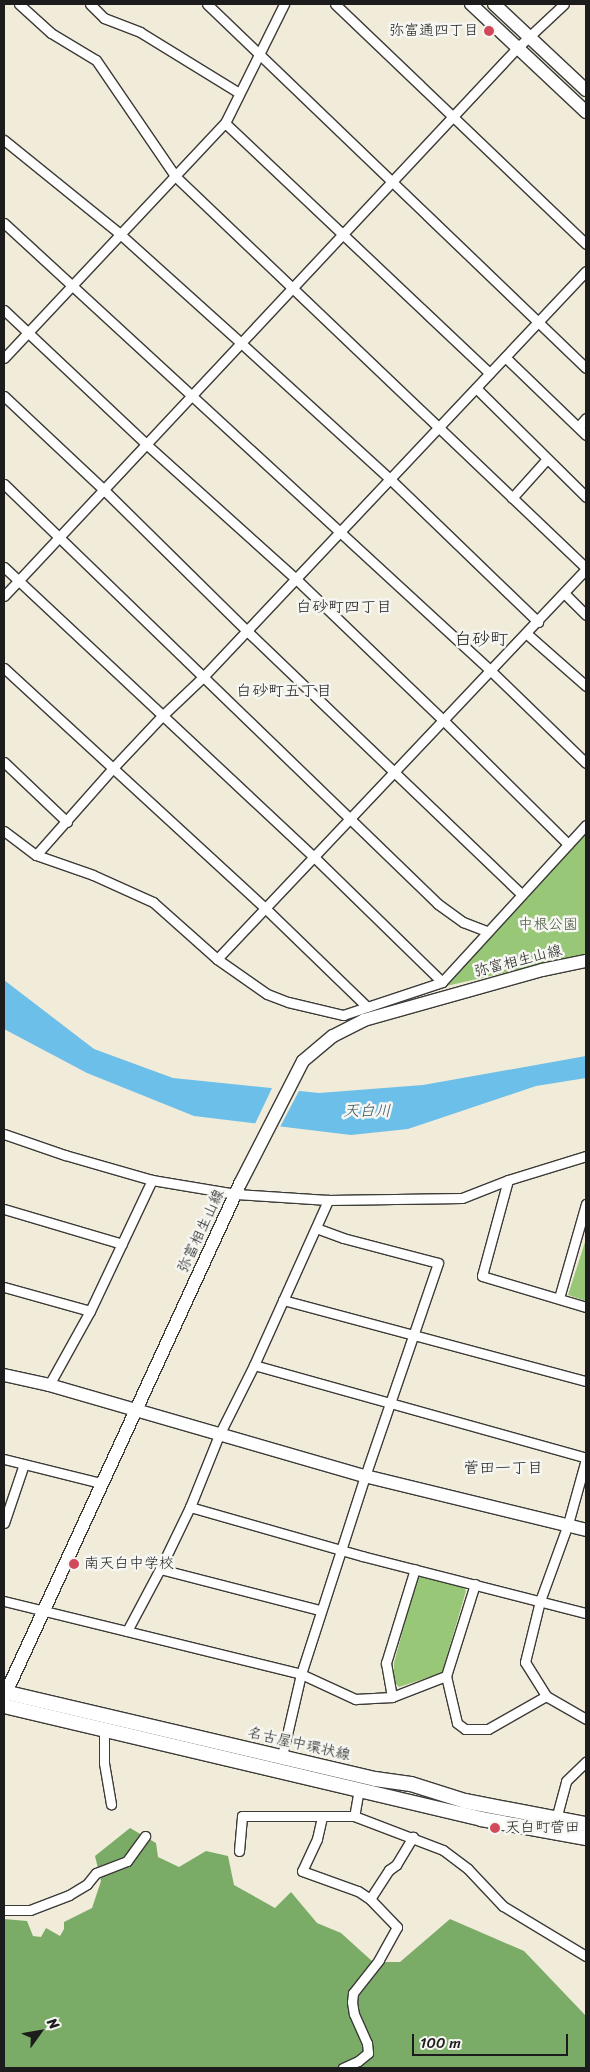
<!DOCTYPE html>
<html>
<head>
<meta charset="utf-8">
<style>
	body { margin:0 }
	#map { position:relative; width:590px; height:2072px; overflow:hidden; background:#f1ebd9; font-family:Sriracha,"Klee One",sans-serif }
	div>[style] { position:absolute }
	.green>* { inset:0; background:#98c877 }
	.forest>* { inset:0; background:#7aac68 }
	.water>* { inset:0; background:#6cbfe8 }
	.pier>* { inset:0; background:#f1ebd9 }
	.roads { filter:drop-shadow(1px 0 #3c3b38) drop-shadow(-1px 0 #3c3b38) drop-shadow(0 1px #3c3b38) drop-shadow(0 -1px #3c3b38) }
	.street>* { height:9px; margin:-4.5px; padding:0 4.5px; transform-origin:4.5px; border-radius:4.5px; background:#fff }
	.secondary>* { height:12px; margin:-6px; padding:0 6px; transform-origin:6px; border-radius:6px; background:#fff }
	.primary>* { height:14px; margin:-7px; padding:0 7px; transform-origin:7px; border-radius:7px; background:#fff }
	.dots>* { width:14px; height:14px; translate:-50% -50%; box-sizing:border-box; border:2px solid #f6f6f2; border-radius:50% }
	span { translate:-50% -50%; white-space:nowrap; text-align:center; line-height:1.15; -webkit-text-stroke:5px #f6f6f2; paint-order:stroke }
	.poi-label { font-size:15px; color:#1c1c1c }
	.right { translate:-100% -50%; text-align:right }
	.left { translate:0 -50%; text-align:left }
	.park-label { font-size:15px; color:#47583c }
	.street-label { font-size:15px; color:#1c1c1c }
	.neighbourhood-label { font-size:16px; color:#1c1c1c }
	.water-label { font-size:16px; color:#385563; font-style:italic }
	.quarter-label { font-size:18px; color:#1c1c1c }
	.frame { position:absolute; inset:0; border:5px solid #1c1c1c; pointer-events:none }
	.north { position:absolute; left:15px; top:2007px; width:50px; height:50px; -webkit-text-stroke:4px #f6f6f2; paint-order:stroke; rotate:58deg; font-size:14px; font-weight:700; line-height:20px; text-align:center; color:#1c1c1c }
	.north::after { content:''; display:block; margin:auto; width:18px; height:22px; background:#1c1c1c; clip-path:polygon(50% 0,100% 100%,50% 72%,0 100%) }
	.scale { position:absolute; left:412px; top:2034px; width:156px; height:22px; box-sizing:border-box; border:2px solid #1c1c1c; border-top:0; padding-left:6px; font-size:15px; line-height:18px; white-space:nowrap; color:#1c1c1c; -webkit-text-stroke:4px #f6f6f2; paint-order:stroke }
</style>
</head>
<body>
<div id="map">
	<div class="green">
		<i style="clip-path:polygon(586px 830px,586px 954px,442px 987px,486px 936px)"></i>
		<i style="clip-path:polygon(586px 1239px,586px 1301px,568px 1295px)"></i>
		<i style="clip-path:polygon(421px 1574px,463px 1586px,466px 1591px,442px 1673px,399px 1687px,394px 1682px,394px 1663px,417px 1577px)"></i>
	</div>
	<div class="forest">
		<i style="clip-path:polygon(130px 1828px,156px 1843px,158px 1857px,179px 1867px,206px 1851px,228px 1856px,234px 1885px,275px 1908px,291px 1892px,317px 1923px,341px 1933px,373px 1962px,400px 1962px,450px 1919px,524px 1951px,586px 2016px,586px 2068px,4px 2068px,4px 1919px,27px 1921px,33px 1936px,41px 1937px,46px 1928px,60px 1936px,64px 1929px,64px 1922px,92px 1908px,101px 1881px,95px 1856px)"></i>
	</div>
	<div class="water">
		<i style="clip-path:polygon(4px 980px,94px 1049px,173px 1078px,319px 1093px,423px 1085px,586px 1056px,586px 1078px,536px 1086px,408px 1129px,351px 1135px,194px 1116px,87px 1073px,4px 1029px)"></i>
	</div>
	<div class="pier">
		<i style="clip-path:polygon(273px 1086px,300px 1089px,279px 1129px,254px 1126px)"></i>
	</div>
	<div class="roads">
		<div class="street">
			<i style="left:19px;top:4px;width:43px;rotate:42.2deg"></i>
			<i style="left:51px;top:33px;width:52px;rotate:31deg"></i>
			<i style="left:96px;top:60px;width:140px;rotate:55.7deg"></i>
			<i style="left:175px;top:176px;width:568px;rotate:43.64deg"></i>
			<i style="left:90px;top:4px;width:20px;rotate:45deg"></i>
			<i style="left:104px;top:18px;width:39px;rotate:21deg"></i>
			<i style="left:140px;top:32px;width:116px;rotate:31.6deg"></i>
			<i style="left:207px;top:4px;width:525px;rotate:43.84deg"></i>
			<i style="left:335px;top:4px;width:347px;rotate:43.7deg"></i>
			<i style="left:225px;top:123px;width:364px;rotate:43.4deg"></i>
			<i style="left:4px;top:140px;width:149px;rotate:39deg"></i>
			<i style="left:120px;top:234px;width:163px;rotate:42deg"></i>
			<i style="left:241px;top:343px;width:202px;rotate:42.4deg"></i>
			<i style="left:390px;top:479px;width:206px;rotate:44deg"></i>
			<i style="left:4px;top:223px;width:662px;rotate:42.61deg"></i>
			<i style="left:491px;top:671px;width:132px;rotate:44.1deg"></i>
			<i style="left:4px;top:310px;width:195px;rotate:43.3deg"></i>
			<i style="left:146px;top:444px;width:202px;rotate:42deg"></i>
			<i style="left:296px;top:579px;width:205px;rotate:43.8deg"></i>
			<i style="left:444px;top:721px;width:175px;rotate:44.8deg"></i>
			<i style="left:505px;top:357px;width:112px;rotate:43.9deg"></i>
			<i style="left:4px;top:358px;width:323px;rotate:-46.8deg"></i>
			<i style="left:225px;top:123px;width:133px;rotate:-63.6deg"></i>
			<i style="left:476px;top:388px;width:155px;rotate:44.7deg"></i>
			<i style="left:4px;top:396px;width:136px;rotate:43.2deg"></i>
			<i style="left:103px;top:489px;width:202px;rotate:44.6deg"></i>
			<i style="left:247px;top:631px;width:380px;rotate:43.8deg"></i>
			<i style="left:578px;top:427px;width:12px;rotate:-48deg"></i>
			<i style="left:4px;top:484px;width:604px;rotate:44.06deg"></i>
			<i style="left:438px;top:904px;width:31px;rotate:36deg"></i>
			<i style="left:463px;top:922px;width:25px;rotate:21deg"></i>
			<i style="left:512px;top:498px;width:52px;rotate:-48.1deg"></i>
			<i style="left:4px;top:567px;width:424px;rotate:43.1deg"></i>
			<i style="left:314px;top:857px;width:179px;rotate:44.3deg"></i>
			<i style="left:564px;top:593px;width:31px;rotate:45deg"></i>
			<i style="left:4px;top:596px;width:751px;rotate:-46.89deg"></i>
			<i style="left:517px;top:48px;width:64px;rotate:-43.1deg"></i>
			<i style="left:527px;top:634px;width:79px;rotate:41.4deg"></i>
			<i style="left:4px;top:668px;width:355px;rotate:42.6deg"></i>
			<i style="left:265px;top:908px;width:142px;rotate:44.1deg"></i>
			<i style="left:4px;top:762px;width:87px;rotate:43.6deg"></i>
			<i style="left:4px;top:831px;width:40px;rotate:37deg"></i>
			<i style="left:36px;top:855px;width:60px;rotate:19.3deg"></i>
			<i style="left:93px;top:875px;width:66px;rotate:24.2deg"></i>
			<i style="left:153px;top:902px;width:86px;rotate:41.7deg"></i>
			<i style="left:217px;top:959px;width:61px;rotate:35deg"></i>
			<i style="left:267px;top:994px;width:22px;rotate:21deg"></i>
			<i style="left:288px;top:1002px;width:57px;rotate:13.3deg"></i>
			<i style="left:343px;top:1015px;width:104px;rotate:-18.4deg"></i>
			<i style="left:442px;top:982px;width:213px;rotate:-47.5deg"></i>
			<i style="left:36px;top:855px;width:115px;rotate:-48.5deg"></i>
			<i style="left:112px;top:769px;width:73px;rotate:-46.7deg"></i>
			<i style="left:162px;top:716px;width:57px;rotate:-43.6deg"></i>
			<i style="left:203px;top:677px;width:558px;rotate:-46.67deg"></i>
			<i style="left:217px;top:959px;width:537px;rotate:-46.58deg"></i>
			<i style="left:4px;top:1134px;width:65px;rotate:19deg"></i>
			<i style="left:65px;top:1155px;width:91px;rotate:16deg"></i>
			<i style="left:152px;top:1180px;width:85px;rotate:9.5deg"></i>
			<i style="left:236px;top:1194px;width:92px;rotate:3.7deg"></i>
			<i style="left:328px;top:1200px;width:134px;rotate:-0.9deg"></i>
			<i style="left:462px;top:1198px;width:49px;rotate:-21.4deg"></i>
			<i style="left:508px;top:1180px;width:82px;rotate:-17.1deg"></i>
			<i style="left:508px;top:1180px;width:99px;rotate:105.2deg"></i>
			<i style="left:482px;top:1276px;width:109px;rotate:16.6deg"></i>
			<i style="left:4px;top:1209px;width:123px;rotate:16.5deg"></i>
			<i style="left:316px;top:1228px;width:29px;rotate:20deg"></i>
			<i style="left:343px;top:1238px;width:98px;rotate:14.7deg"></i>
			<i style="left:438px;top:1263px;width:225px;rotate:108.9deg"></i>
			<i style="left:365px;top:1476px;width:208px;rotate:107.9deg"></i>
			<i style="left:301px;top:1674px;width:60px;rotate:24.8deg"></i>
			<i style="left:355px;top:1699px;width:37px;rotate:-3deg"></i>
			<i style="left:392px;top:1697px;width:58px;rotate:-21.3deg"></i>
			<i style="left:4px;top:1287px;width:89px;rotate:15.6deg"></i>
			<i style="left:559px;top:1298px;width:98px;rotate:-74deg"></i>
			<i style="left:283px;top:1300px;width:314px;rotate:15deg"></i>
			<i style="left:254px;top:1365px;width:345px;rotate:15.6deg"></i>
			<i style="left:49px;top:1385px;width:85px;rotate:-61deg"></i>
			<i style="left:90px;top:1311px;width:145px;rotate:-64.7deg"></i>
			<i style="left:4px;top:1459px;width:100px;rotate:13.9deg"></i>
			<i style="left:586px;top:1459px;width:67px;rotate:105.5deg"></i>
			<i style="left:568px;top:1524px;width:82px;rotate:110deg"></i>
			<i style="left:540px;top:1601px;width:63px;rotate:103.8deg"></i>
			<i style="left:525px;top:1662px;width:40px;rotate:58deg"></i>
			<i style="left:546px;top:1696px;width:46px;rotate:29.9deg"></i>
			<i style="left:190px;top:1507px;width:179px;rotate:15.9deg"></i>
			<i style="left:362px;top:1556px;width:231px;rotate:14.3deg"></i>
			<i style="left:4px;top:1523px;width:62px;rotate:-71.3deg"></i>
			<i style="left:160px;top:1569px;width:165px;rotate:14.4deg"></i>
			<i style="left:475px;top:1584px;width:96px;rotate:107.5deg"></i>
			<i style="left:446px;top:1676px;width:48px;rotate:76.8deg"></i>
			<i style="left:457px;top:1723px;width:10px;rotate:37deg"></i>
			<i style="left:465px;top:1729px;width:23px"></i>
			<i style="left:488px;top:1729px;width:67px;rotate:-29.6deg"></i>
			<i style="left:4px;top:1601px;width:306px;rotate:13.8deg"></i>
			<i style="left:301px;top:1674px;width:84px;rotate:103deg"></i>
			<i style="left:127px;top:1631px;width:70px;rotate:-62deg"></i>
			<i style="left:160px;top:1569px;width:69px;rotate:-64.2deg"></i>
			<i style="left:190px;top:1507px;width:78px;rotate:-68.1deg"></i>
			<i style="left:219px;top:1435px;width:78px;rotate:-63.4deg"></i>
			<i style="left:254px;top:1365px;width:181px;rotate:-65.8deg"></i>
			<i style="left:392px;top:1697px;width:35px;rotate:-100deg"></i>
			<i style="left:386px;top:1663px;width:98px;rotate:-72.9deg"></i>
			<i style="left:104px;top:1730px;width:33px;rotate:90deg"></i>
			<i style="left:104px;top:1763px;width:42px;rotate:80.3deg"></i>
			<i style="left:359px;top:1789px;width:27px;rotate:100deg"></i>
			<i style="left:354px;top:1816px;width:95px;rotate:20.9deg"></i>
			<i style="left:443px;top:1850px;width:31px;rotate:37deg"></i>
			<i style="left:468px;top:1869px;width:51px;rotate:46.6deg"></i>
			<i style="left:503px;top:1906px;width:97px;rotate:31.1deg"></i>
			<i style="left:322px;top:1817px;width:23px;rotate:103deg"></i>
			<i style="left:317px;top:1839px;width:35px;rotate:115deg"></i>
			<i style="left:302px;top:1871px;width:59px;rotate:19.7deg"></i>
			<i style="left:358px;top:1891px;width:14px;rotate:34deg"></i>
			<i style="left:370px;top:1899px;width:39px;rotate:46deg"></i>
			<i style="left:397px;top:1927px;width:38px;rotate:119deg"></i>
			<i style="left:379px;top:1960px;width:42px;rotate:128.2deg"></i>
			<i style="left:353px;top:1993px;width:9px;rotate:96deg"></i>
			<i style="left:352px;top:2002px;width:12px;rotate:81deg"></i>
			<i style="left:354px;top:2014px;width:32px;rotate:66deg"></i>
			<i style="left:367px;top:2043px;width:10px;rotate:84deg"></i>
			<i style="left:368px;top:2053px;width:13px;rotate:141deg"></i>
			<i style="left:358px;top:2061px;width:17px;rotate:155deg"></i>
			<i style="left:556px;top:1819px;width:39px;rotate:-75deg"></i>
			<i style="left:566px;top:1781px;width:28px;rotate:-44deg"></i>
			<i style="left:239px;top:1851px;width:35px;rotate:-85deg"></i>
			<i style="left:242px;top:1816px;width:112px"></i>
			<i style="left:370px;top:1899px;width:35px;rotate:-57deg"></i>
			<i style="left:389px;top:1870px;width:9px;rotate:-36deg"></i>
			<i style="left:396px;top:1865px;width:33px;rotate:-59deg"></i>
			<i style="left:4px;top:1910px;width:26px"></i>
			<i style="left:30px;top:1910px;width:42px;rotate:-21deg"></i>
			<i style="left:69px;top:1895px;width:21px;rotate:-31deg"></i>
			<i style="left:87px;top:1884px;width:14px;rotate:-51deg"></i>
			<i style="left:96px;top:1873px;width:33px;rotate:-21deg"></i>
			<i style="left:127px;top:1861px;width:31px;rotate:-54deg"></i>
		</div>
		<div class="secondary">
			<i style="left:471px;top:4px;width:158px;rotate:43.2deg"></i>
			<i style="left:494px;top:4px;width:126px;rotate:43.1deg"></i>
			<i style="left:4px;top:1375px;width:46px;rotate:12.5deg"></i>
			<i style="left:49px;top:1385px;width:329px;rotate:16.1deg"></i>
			<i style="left:365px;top:1476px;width:228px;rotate:13.7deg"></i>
			<i style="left:4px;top:1697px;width:565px;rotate:-65.3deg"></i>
			<i style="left:240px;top:1184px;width:138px;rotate:-62.9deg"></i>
			<i style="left:303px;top:1061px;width:39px;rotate:-40deg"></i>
			<i style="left:333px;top:1036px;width:35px;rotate:-27deg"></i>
			<i style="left:364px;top:1020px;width:185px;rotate:-15.7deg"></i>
			<i style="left:542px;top:970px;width:45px;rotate:-11.6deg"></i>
		</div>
		<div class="primary">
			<i style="left:4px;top:1692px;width:381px;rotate:13.2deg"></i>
			<i style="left:375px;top:1779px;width:36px;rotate:8deg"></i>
			<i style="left:411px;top:1784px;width:57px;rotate:17.5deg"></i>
			<i style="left:465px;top:1801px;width:123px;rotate:10.8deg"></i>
			<i style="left:4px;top:1706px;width:490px;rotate:13.3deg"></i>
			<i style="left:481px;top:1819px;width:107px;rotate:10.3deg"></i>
		</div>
	</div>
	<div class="dots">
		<i style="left:489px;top:31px;background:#d1495b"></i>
		<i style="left:74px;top:1564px;background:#d1495b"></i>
		<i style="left:495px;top:1828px;background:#d1495b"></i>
	</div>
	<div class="poi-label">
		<span class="right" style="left:479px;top:31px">弥富通四丁目</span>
		<span class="left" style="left:84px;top:1564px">南天白中学校</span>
		<span class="left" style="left:505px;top:1828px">天白町菅田</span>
	</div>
	<div class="park-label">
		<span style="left:548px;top:925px">中根公園</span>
	</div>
	<div class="street-label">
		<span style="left:518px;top:961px;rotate:-14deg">弥富相生山線</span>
		<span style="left:201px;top:1231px;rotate:-65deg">弥富相生山線</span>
		<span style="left:299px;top:1744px;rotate:13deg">名古屋中環状線</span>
	</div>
	<div class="neighbourhood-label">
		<span style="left:344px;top:607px">白砂町四丁目</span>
		<span style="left:284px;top:691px">白砂町五丁目</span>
		<span style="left:503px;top:1468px">菅田一丁目</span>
	</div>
	<div class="water-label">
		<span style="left:367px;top:1111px">天白川</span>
	</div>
	<div class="quarter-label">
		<span style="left:481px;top:639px">白砂町</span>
	</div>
	<div class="frame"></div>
	<div class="north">N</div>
	<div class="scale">100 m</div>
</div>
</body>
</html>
